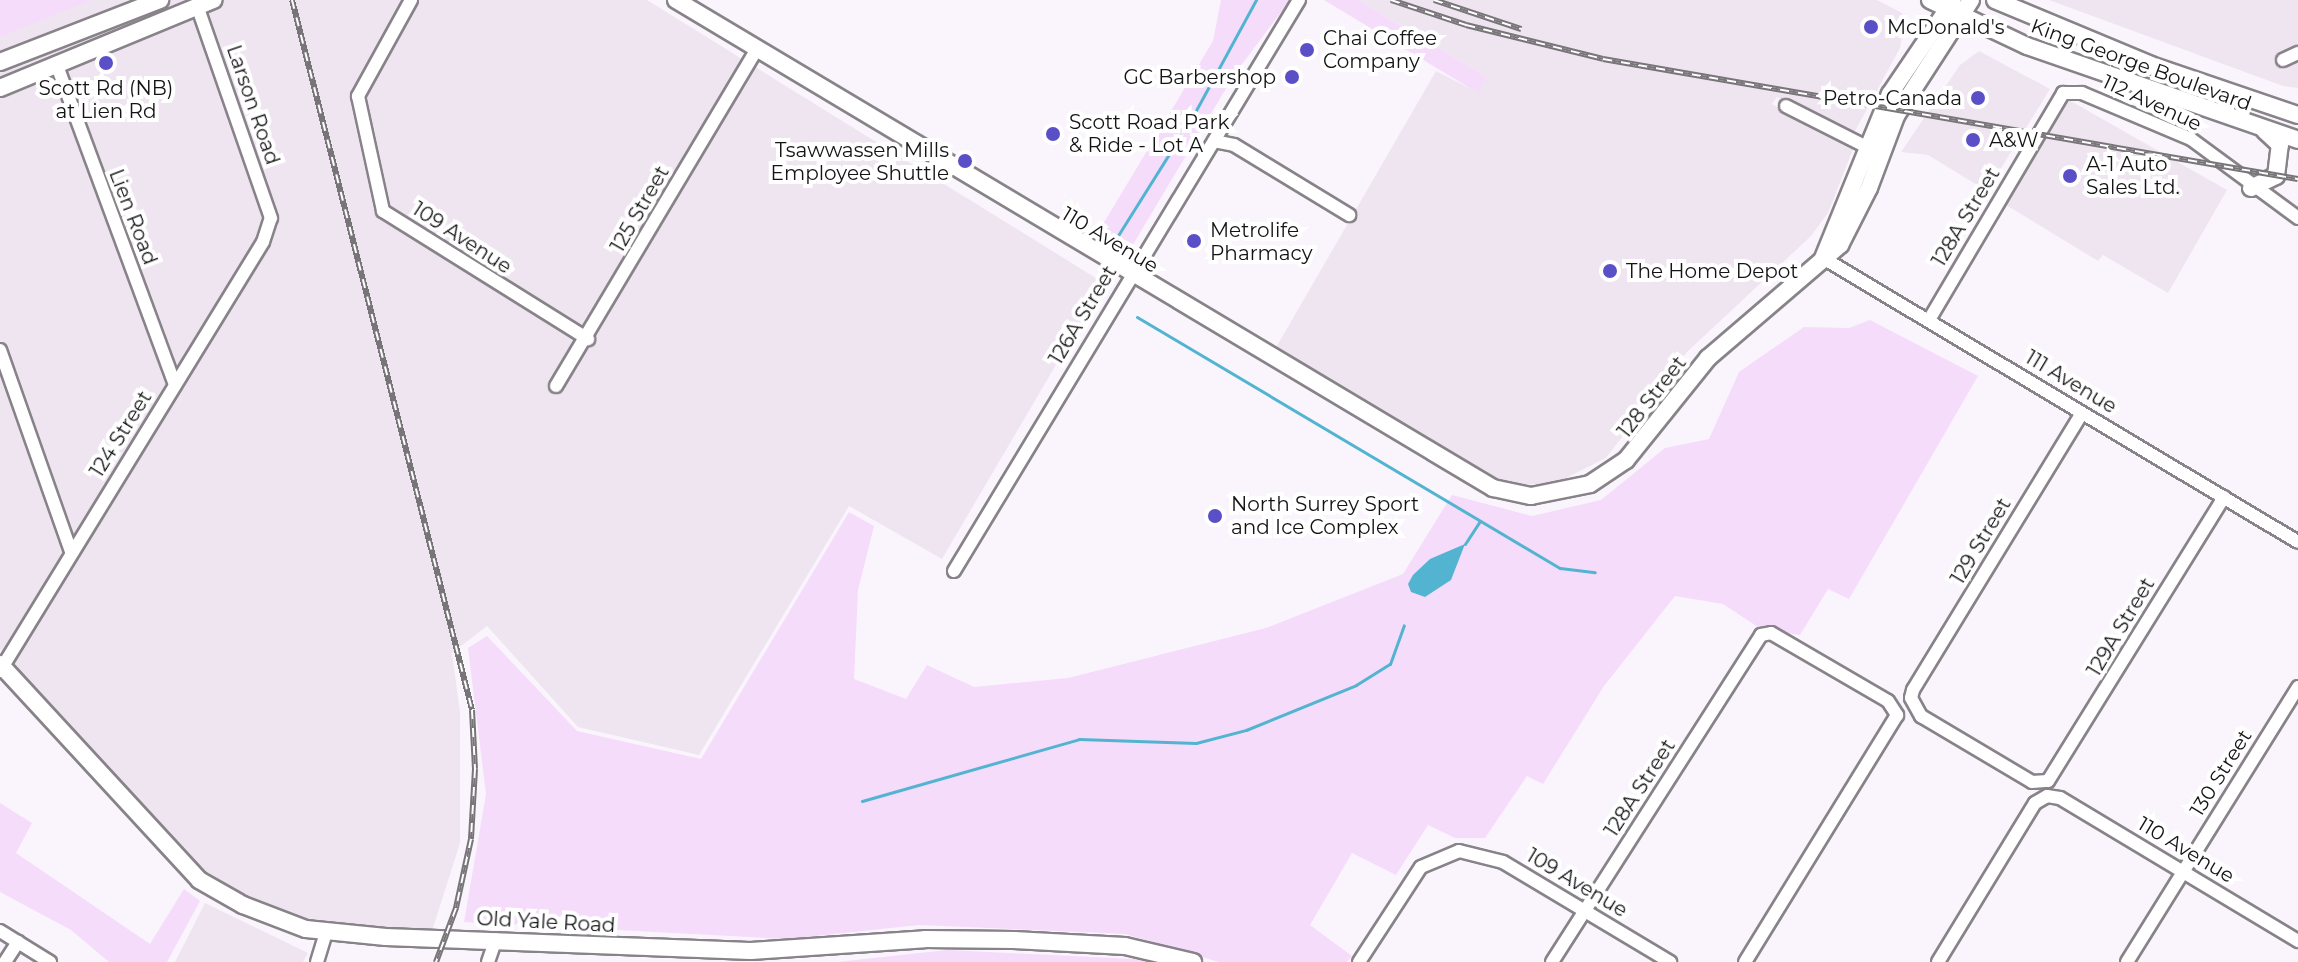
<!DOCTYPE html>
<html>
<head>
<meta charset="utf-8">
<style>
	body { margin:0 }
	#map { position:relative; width:2298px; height:962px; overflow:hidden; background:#faf5fc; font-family:Montserrat,sans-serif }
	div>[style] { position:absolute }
	.built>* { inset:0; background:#efe5f1 }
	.green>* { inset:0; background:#f5dcfb }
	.water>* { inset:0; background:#52b4d0 }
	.stream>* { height:3px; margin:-1.5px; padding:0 1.5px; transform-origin:1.5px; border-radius:1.5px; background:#52b4d0 }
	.roads { filter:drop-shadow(2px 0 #888389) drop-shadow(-2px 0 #888389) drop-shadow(0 2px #888389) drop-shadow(0 -2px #888389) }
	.minor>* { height:12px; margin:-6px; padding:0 6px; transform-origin:6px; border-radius:6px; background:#fff }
	.major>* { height:16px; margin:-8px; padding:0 8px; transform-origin:8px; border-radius:8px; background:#fff }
	.rail>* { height:6px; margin-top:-3px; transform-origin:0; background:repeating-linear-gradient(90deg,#fff 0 9px,#787579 0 18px); box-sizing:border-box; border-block:2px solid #787579 }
	.dots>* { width:22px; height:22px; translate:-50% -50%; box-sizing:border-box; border:4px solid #fff; border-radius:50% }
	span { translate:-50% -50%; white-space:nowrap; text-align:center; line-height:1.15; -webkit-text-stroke:8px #fff; paint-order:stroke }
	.poi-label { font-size:20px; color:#141315 }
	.left { translate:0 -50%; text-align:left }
	.right { translate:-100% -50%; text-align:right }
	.street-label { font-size:20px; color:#141315 }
</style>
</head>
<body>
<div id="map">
	<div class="built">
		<i style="clip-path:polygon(0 0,647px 0,1104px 283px,942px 559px,849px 506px,699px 755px,578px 727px,487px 626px,452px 653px,460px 712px,460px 843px,433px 928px,341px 928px,284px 915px,210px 882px,0 649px)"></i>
		<i style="clip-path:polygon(1358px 0,1877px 0,1902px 13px,1905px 21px,1900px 48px,1854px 133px,1777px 97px,1772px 104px,1853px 149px,1828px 213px,1811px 236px,1687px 352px,1606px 458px,1556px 483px,1520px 485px,1483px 476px,1274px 351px,1436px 71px,1477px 92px,1487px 77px)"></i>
		<i style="clip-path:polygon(2049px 0,2298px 0,2298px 88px,2283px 86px)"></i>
		<i style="clip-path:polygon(1979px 51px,2050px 89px,1987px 191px,1928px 155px,1901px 152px,1960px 65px)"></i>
		<i style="clip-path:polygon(2069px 100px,2227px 190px,2168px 293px,2103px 255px,2098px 261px,2006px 205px)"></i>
		<i style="clip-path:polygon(205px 903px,308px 953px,303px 962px,175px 962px)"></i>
	</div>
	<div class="green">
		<i style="clip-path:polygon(0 0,92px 0,0 37px)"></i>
		<i style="clip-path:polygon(1221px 0,1290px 0,1234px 75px,1125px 258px,1094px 239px,1213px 41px)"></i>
		<i style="clip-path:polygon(1324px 0,1358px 0,1487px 77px,1478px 93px)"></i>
		<i style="clip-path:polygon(1870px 320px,1978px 376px,1849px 599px,1828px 589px,1800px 635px,1761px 629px,1723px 604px,1675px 596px,1604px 686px,1543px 784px,1527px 776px,1485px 838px,1455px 838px,1428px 825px,1396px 875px,1352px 853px,1310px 925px,1352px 956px,1347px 962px,1219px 962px,1125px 934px,919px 925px,787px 939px,464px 922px,486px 794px,468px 648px,487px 636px,577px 731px,701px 759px,849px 512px,874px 526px,858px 590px,854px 679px,906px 699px,927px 665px,974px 687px,1068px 678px,1266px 628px,1403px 574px,1452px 495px,1532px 516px,1601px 500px,1665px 448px,1709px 439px,1739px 372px,1804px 327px,1849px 328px)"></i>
		<i style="clip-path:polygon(0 803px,32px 823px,16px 853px,150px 944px,184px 889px,200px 901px,167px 962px,109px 962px,71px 930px,0 892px)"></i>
		<i style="clip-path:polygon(947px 950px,1134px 959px,1147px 962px,837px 962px)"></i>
	</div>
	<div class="water">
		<i style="clip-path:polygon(1465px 544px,1451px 580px,1425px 597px,1411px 592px,1408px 584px,1413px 575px,1430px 559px)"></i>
	</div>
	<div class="stream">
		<i style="left:1194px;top:114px;width:130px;rotate:-61.5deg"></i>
		<i style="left:1117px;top:237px;width:120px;rotate:-57.9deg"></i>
		<i style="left:1137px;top:317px;width:492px;rotate:30.7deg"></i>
		<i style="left:1560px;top:568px;width:35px;rotate:7deg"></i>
		<i style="left:1465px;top:544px;width:27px;rotate:-57deg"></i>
		<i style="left:862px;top:801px;width:226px;rotate:-15.9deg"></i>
		<i style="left:1079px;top:739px;width:117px;rotate:2deg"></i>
		<i style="left:1196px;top:743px;width:52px;rotate:-14.6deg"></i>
		<i style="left:1246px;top:730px;width:119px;rotate:-22.2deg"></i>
		<i style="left:1356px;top:685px;width:40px;rotate:-32deg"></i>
		<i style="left:1390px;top:664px;width:41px;rotate:-70.3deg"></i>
	</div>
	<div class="roads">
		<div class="minor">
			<i style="left:411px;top:0;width:110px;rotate:118.9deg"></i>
			<i style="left:358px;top:96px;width:118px;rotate:77.7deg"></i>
			<i style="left:383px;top:211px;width:242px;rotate:32deg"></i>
			<i style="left:2283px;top:60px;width:17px;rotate:-25deg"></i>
			<i style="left:56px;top:63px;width:343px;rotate:69.7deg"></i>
			<i style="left:1786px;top:106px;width:89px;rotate:26.9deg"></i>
			<i style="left:1214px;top:141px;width:20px;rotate:11deg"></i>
			<i style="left:1234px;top:145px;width:135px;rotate:31.3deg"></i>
			<i style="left:1823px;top:258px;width:553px;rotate:30.87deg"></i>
			<i style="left:1929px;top:320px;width:264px;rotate:-59.4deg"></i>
			<i style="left:2063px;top:93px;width:19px"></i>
			<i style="left:2082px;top:93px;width:118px;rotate:22.9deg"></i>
			<i style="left:2191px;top:139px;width:133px;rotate:36.4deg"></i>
			<i style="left:0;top:350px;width:214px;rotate:70.6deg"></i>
			<i style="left:556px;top:386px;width:390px;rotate:-59.2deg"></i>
			<i style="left:2082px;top:413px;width:324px;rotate:121.4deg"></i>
			<i style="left:1913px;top:690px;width:8px;rotate:104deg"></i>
			<i style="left:1911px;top:698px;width:21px;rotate:61deg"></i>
			<i style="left:1921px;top:716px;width:129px;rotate:30.7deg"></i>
			<i style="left:2032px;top:782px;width:16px;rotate:-4deg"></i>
			<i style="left:2048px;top:781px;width:334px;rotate:-58.2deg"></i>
			<i style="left:954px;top:571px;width:667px;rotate:-58.86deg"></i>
			<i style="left:0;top:671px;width:503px;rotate:-58.49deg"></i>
			<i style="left:263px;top:242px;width:25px;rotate:-72deg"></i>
			<i style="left:271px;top:218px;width:225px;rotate:-109.2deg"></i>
			<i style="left:0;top:931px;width:59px;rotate:31.8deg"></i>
			<i style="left:5px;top:962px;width:24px;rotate:-57deg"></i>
			<i style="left:317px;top:962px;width:30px;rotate:-73deg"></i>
			<i style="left:488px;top:962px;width:24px;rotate:-71deg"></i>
			<i style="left:1359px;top:962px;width:113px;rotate:-56.9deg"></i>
			<i style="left:1421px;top:867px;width:41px;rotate:-22.8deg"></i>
			<i style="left:1459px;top:851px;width:45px;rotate:14deg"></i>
			<i style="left:1503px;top:862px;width:195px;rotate:30.9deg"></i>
			<i style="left:1552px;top:962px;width:388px;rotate:-57.4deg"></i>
			<i style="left:1761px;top:635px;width:10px;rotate:-11deg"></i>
			<i style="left:1771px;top:633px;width:135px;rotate:30.2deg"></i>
			<i style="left:1888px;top:701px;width:17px;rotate:57deg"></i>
			<i style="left:1897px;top:715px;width:290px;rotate:121.6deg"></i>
			<i style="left:1938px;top:962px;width:186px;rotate:-58.6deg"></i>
			<i style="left:2035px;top:803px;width:14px;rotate:-30deg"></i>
			<i style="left:2047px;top:796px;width:13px;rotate:9deg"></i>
			<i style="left:2060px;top:798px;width:278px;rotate:31deg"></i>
			<i style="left:2127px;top:962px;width:324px;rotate:-58.1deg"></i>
		</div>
		<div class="major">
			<i style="left:676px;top:0;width:952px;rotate:30.85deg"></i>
			<i style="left:1493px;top:488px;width:39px;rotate:12deg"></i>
			<i style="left:1531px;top:496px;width:60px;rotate:-11.5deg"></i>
			<i style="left:1590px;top:484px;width:43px;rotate:-33.7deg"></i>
			<i style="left:1626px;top:460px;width:131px;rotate:-51.2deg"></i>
			<i style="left:1708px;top:358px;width:174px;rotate:-40.6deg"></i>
			<i style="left:1840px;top:245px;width:64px;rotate:-63deg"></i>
			<i style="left:1869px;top:188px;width:77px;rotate:-69.4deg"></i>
			<i style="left:1896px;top:116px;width:138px;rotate:-57.1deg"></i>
			<i style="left:1930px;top:0;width:107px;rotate:25.4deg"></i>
			<i style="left:2027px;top:46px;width:287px;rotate:19.1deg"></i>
			<i style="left:1995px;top:0;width:169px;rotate:22.6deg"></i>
			<i style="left:2151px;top:65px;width:155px;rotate:18.8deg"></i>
			<i style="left:0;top:62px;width:172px;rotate:-21.2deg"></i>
			<i style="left:0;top:88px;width:231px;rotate:-22.4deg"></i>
			<i style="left:2251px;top:188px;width:28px;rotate:-26deg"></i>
			<i style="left:2276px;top:176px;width:31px;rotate:-83deg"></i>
			<i style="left:2280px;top:145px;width:21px;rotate:-137deg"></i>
			<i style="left:1823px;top:258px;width:177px;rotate:-67.8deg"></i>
			<i style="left:1890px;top:94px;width:112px;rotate:-55.9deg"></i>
			<i style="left:0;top:664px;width:294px;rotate:47.3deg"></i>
			<i style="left:199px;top:880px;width:51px;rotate:29.6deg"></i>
			<i style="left:243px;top:905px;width:67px;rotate:20.9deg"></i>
			<i style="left:306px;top:929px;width:80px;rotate:5.7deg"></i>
			<i style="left:386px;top:937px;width:365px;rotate:2.2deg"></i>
			<i style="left:751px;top:951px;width:174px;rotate:-3.9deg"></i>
			<i style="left:925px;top:939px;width:89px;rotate:0.6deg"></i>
			<i style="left:1014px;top:940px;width:111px;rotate:3.1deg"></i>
			<i style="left:1125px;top:946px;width:70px;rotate:13.2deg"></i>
		</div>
	</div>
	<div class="rail">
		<i style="left:292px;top:0;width:732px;rotate:75.77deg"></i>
		<i style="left:472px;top:710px;width:59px;rotate:87.1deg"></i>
		<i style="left:475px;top:769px;width:70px;rotate:93.3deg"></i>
		<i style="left:471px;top:839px;width:71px;rotate:102.3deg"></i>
		<i style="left:456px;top:908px;width:58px;rotate:110.3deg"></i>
		<i style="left:1391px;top:0;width:79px;rotate:18.4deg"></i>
		<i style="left:1466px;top:25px;width:141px;rotate:13.9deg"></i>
		<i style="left:1603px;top:59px;width:705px;rotate:9.8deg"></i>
		<i style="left:1434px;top:0;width:92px;rotate:18.4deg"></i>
	</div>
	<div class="dots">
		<i style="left:1871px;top:27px;background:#5b4fc7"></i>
		<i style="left:1307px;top:50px;background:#5b4fc7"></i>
		<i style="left:106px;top:63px;background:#5b4fc7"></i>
		<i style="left:1292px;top:77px;background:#5b4fc7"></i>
		<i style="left:1978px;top:98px;background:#5b4fc7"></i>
		<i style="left:1053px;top:134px;background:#5b4fc7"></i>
		<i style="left:1973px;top:140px;background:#5b4fc7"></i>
		<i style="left:965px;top:161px;background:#5b4fc7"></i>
		<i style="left:2070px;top:176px;background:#5b4fc7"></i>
		<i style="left:1194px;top:241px;background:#5b4fc7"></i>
		<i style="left:1610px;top:271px;background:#5b4fc7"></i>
		<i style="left:1215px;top:516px;background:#5b4fc7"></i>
	</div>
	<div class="poi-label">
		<span class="left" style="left:1887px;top:27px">McDonald's</span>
		<span class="left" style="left:1323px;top:50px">Chai Coffee<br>Company</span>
		<span class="right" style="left:1276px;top:77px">GC Barbershop</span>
		<span style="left:106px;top:100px">Scott Rd (NB)<br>at Lien Rd</span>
		<span class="right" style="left:1962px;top:98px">Petro-Canada</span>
		<span class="left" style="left:1069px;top:134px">Scott Road Park<br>&amp; Ride - Lot A</span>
		<span class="left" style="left:1989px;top:140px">A&amp;W</span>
		<span class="right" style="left:949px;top:162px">Tsawwassen Mills<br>Employee Shuttle</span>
		<span class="left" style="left:2086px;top:176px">A-1 Auto<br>Sales Ltd.</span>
		<span class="left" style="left:1210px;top:242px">Metrolife<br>Pharmacy</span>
		<span class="left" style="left:1626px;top:271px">The Home Depot</span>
		<span class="left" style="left:1231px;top:516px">North Surrey Sport<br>and Ice Complex</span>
	</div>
	<div class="street-label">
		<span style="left:2141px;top:65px;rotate:20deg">King George Boulevard</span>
		<span style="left:2152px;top:103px;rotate:25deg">112 Avenue</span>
		<span style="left:253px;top:105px;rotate:71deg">Larson Road</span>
		<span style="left:640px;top:209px;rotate:-60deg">125 Street</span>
		<span style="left:133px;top:217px;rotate:69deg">Lien Road</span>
		<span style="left:1966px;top:217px;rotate:-59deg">128A Street</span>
		<span style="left:462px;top:238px;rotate:33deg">109 Avenue</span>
		<span style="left:1110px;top:240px;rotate:31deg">110 Avenue</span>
		<span style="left:1083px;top:315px;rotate:-59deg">126A Street</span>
		<span style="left:2071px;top:382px;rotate:31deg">111 Avenue</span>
		<span style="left:1652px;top:397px;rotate:-52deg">128 Street</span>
		<span style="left:121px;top:434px;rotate:-58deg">124 Street</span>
		<span style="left:1981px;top:541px;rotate:-59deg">129 Street</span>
		<span style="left:2121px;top:627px;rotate:-59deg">129A Street</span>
		<span style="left:2221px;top:773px;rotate:-58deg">130 Street</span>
		<span style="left:1640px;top:788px;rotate:-57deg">128A Street</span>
		<span style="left:2186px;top:850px;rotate:31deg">110 Avenue</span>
		<span style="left:1577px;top:883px;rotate:31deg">109 Avenue</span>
		<span style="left:546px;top:922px;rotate:3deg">Old Yale Road</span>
	</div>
</div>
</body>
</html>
